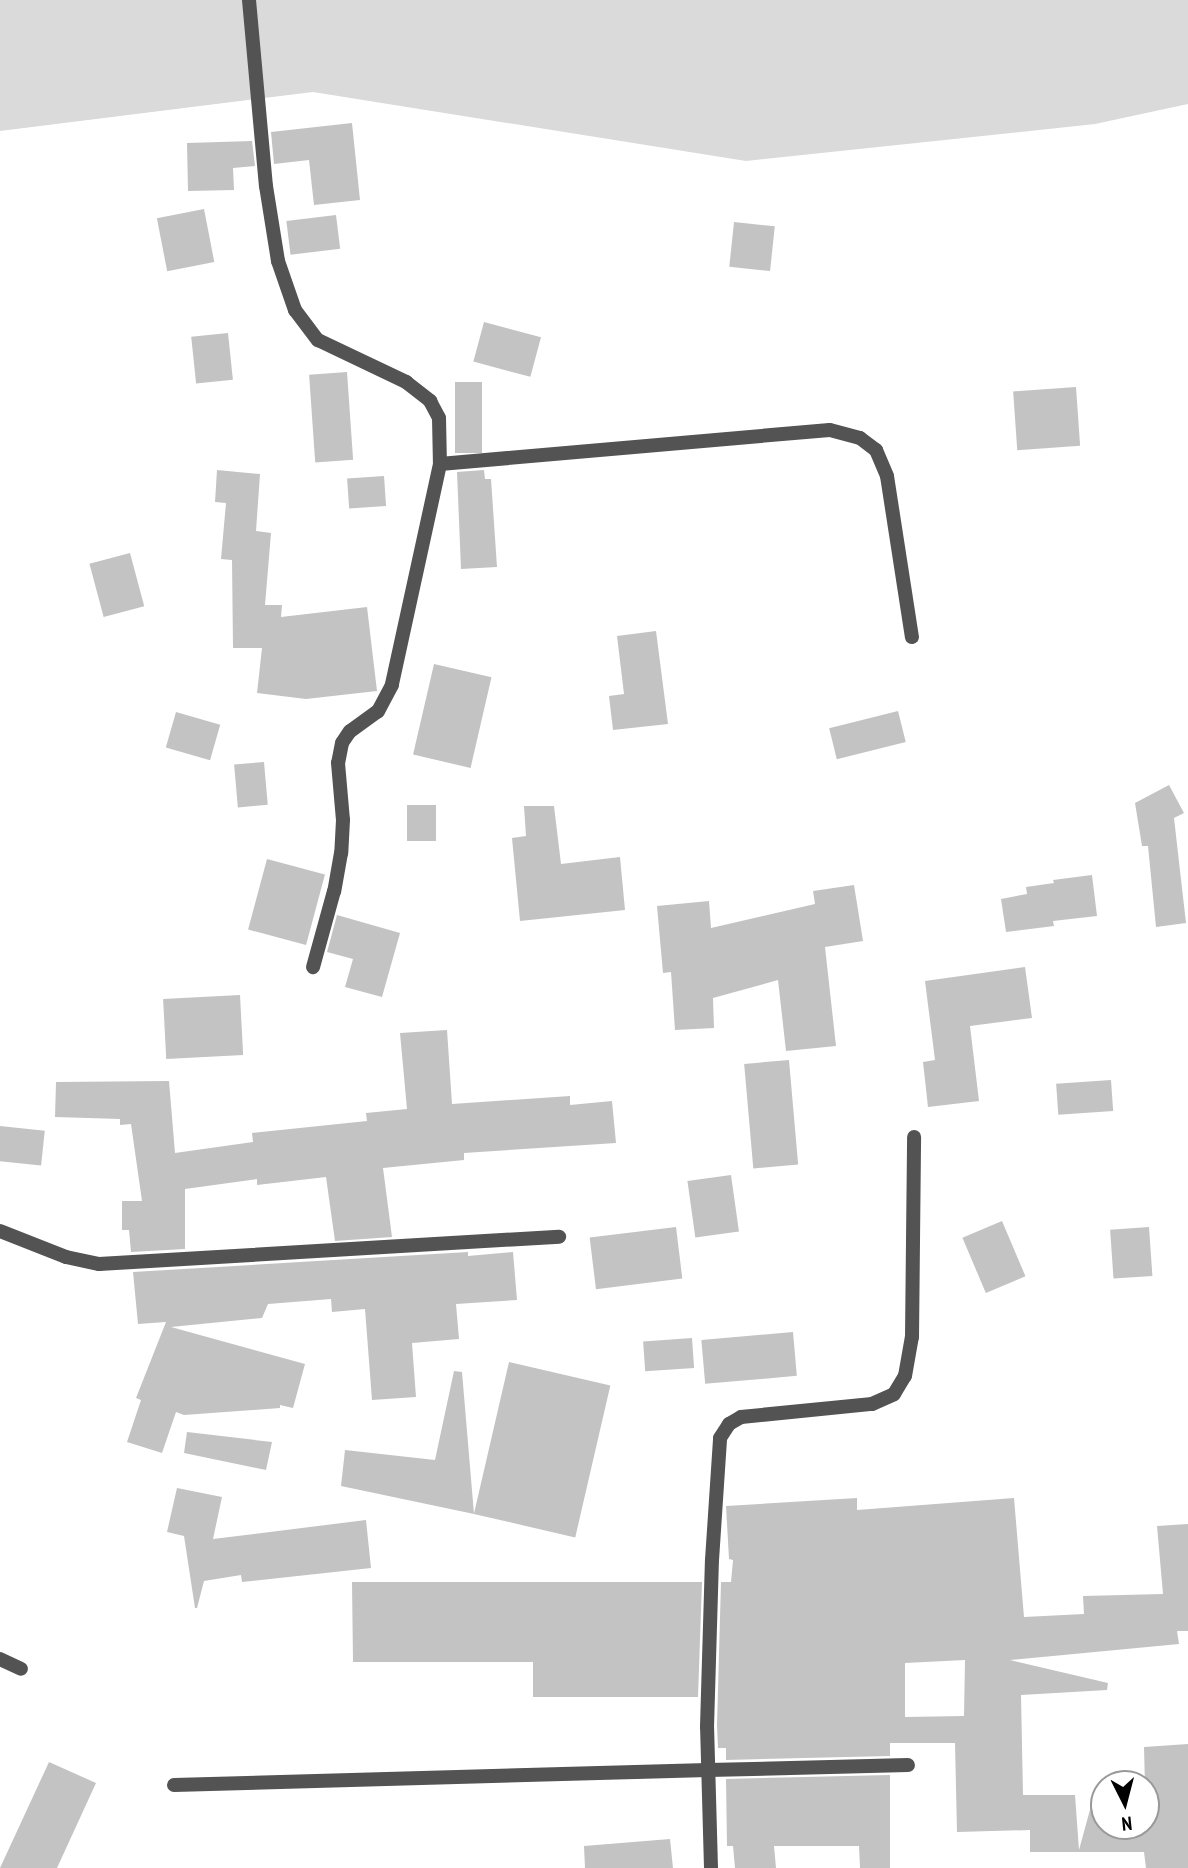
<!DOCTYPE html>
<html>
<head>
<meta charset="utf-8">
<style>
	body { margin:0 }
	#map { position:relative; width:1188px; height:1868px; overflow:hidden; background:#fff; font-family:"PT Sans Narrow",sans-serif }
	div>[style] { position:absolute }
	.green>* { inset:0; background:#dadada }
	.building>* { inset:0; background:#c3c3c3; transform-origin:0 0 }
	.service>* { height:14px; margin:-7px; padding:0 7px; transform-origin:7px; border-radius:7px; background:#535353 }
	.minor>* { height:14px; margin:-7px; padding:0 7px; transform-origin:7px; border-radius:7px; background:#535353 }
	span { translate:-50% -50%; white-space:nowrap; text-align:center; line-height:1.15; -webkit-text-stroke:6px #fff; paint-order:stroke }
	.north { position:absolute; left:1090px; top:1770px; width:70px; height:70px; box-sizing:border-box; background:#fff; border:2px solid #999; border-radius:50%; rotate:174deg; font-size:19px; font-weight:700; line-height:28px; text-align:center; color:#000 }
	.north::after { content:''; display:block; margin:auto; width:24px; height:32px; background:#000; clip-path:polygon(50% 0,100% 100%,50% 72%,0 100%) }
</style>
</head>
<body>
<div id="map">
	<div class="green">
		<i style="clip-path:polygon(0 0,1188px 0,1188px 104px,1095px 124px,746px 161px,313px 92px,0 131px)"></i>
	</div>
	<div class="building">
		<i style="clip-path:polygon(352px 123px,360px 200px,314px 205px,309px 160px,274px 164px,271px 132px)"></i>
		<i style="clip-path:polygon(252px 141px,255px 166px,233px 168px,234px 190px,188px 191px,187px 143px)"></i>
		<i style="left:204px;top:209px;width:54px;height:48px;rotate:79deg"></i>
		<i style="left:336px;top:215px;width:34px;height:50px;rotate:83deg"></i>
		<i style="left:734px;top:222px;width:41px;height:45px;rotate:6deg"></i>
		<i style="left:484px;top:322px;width:59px;height:41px;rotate:15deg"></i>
		<i style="left:228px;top:333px;width:47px;height:37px;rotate:84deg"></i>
		<i style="left:347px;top:372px;width:88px;height:38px;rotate:86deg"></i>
		<i style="left:455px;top:382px;width:27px;height:71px"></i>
		<i style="left:1076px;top:387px;width:59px;height:63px;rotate:86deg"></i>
		<i style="clip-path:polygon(217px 470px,260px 474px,256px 531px,271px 533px,265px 605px,282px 605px,281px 617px,367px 607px,377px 691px,306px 699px,257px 693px,262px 648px,233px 648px,232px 560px,221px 559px,226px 503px,215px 502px)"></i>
		<i style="clip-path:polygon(484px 470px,485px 479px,491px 479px,497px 567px,461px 569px,457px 472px)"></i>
		<i style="left:384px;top:476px;width:30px;height:37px;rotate:86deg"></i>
		<i style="left:130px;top:553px;width:55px;height:42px;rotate:75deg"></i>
		<i style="clip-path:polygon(656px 631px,668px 724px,613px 730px,609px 696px,624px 694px,617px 636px)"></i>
		<i style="left:434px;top:664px;width:59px;height:93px;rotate:13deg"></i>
		<i style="left:898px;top:711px;width:32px;height:71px;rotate:76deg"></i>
		<i style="left:176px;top:712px;width:46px;height:37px;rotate:16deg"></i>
		<i style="left:264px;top:762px;width:43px;height:30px;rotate:85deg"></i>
		<i style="clip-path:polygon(1169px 785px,1184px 813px,1174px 818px,1186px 923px,1156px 927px,1148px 846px,1142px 846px,1135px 803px)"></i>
		<i style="left:407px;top:805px;width:29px;height:36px"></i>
		<i style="clip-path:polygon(524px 806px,554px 806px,561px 864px,620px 857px,625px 910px,520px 921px,512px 838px,526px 836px)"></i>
		<i style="left:267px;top:859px;width:60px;height:73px;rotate:15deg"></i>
		<i style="clip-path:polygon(1092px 875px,1097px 916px,1053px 921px,1054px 926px,1006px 932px,1001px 899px,1027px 894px,1026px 887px,1054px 883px,1053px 880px)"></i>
		<i style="clip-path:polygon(854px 885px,863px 941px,825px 947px,836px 1046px,786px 1051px,778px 980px,713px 998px,714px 1028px,675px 1030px,671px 972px,663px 973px,657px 906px,709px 901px,711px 928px,815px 904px,813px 891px)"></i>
		<i style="clip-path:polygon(337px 915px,400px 933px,382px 997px,345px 987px,353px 959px,327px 952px)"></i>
		<i style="clip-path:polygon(1025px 967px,1032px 1018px,970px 1026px,979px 1101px,928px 1107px,923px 1062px,935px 1060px,925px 981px)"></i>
		<i style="left:240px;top:995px;width:60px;height:77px;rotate:87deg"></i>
		<i style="clip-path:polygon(447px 1030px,452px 1104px,570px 1096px,570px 1105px,612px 1101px,616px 1143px,464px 1153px,464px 1160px,383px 1168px,392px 1237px,335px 1241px,326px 1177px,257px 1185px,257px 1179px,185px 1189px,185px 1249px,131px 1252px,129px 1230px,122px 1230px,122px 1201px,142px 1201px,131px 1124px,120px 1125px,120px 1119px,55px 1117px,56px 1082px,169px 1081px,175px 1153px,253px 1142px,252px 1133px,367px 1121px,366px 1113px,407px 1109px,400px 1033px)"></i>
		<i style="left:789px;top:1060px;width:105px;height:45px;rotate:85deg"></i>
		<i style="left:1111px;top:1080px;width:31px;height:55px;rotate:86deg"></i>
		<i style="left:0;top:1126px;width:45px;height:35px;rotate:6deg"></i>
		<i style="left:731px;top:1175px;width:57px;height:44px;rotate:82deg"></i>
		<i style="left:1002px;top:1221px;width:60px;height:43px;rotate:67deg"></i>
		<i style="left:676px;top:1227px;width:52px;height:87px;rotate:83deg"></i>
		<i style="left:1149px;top:1227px;width:49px;height:39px;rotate:86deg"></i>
		<i style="clip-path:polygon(468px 1252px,468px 1256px,513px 1252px,517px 1300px,456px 1304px,459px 1339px,412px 1343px,416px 1397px,372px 1400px,365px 1309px,332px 1312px,331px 1299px,268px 1304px,262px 1318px,171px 1327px,305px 1364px,293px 1408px,280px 1405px,280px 1408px,184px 1415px,176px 1412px,162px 1453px,127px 1442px,141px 1400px,136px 1398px,166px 1322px,138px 1324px,133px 1272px)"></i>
		<i style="left:793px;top:1332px;width:44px;height:92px;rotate:85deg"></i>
		<i style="left:692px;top:1338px;width:30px;height:49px;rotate:86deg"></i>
		<i style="left:509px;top:1362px;width:104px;height:156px;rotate:13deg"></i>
		<i style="clip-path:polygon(454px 1371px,462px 1372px,474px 1514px,341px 1486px,345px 1450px,435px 1460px)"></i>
		<i style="clip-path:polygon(187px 1432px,272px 1442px,266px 1470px,184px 1453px)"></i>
		<i style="clip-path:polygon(177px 1488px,222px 1497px,213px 1539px,366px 1520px,371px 1568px,242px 1582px,241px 1575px,204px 1581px,197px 1608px,195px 1608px,184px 1536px,167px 1532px)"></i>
		<i style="clip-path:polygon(evenodd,857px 1498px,857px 1510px,1014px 1498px,1024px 1617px,1084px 1614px,1083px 1596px,1163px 1594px,1157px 1526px,1188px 1524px,1188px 1631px,1177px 1631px,1179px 1644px,1010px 1660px,1108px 1683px,1107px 1690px,1021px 1695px,1023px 1795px,1075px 1795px,1079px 1850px,1094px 1795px,1104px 1795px,1104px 1826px,1146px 1826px,1144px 1747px,1188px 1744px,1188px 1868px,1146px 1868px,1144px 1852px,1030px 1852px,1030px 1830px,957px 1832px,955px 1743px,890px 1743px,890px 1756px,726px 1760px,726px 1748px,718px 1748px,717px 1725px,721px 1582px,731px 1582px,733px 1560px,729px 1559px,726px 1506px,857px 1498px,965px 1660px,964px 1716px,905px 1717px,905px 1663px,965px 1660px)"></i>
		<i style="clip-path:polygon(352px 1582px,702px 1582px,698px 1697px,533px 1697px,533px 1662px,353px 1662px)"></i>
		<i style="clip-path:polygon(49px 1762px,96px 1783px,57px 1868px,0 1868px)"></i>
		<i style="clip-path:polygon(890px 1775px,890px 1868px,860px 1868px,859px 1846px,774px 1846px,776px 1868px,735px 1868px,733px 1846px,727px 1846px,726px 1779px)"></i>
		<i style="clip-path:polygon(670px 1839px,673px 1868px,585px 1868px,584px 1846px)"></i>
	</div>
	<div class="service">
		<i style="left:0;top:1659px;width:23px;rotate:25deg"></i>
		<i style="left:174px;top:1785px;width:534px;rotate:-1.61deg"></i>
	</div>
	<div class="minor">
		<i style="left:249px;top:0;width:187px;rotate:84.8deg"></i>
		<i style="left:266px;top:186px;width:76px;rotate:80.9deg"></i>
		<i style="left:278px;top:261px;width:52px;rotate:70.9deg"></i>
		<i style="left:295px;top:310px;width:38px;rotate:53deg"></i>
		<i style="left:318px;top:340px;width:98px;rotate:25.5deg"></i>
		<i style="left:406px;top:382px;width:31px;rotate:38deg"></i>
		<i style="left:430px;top:401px;width:19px;rotate:62deg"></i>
		<i style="left:439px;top:418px;width:46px;rotate:88.8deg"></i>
		<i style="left:440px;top:464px;width:226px;rotate:102.3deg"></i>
		<i style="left:392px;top:685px;width:30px;rotate:118deg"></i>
		<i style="left:378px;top:711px;width:34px;rotate:144deg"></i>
		<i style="left:350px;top:731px;width:14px;rotate:124deg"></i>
		<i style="left:342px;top:743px;width:20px;rotate:101deg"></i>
		<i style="left:338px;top:763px;width:57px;rotate:85deg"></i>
		<i style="left:343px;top:820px;width:33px;rotate:93deg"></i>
		<i style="left:341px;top:853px;width:39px;rotate:100deg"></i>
		<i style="left:334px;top:891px;width:79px;rotate:105.4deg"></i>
		<i style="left:440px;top:464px;width:391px;rotate:-5deg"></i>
		<i style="left:830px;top:430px;width:31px;rotate:15deg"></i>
		<i style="left:860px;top:438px;width:20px;rotate:37deg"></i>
		<i style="left:876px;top:450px;width:28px;rotate:67deg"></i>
		<i style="left:887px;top:476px;width:163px;rotate:81.2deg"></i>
		<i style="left:0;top:1231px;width:71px;rotate:21.5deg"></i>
		<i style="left:66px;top:1257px;width:34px;rotate:12deg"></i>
		<i style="left:99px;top:1264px;width:461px;rotate:-3.4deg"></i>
		<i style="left:708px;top:1770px;width:200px;rotate:-1.4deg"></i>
		<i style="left:711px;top:1868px;width:141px;rotate:-91.6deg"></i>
		<i style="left:707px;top:1727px;width:167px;rotate:-88.3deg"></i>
		<i style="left:712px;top:1560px;width:122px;rotate:-86.2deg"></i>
		<i style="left:720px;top:1438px;width:17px;rotate:-57deg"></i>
		<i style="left:729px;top:1424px;width:14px;rotate:-30deg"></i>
		<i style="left:741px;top:1417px;width:132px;rotate:-5.7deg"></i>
		<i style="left:872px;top:1404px;width:24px;rotate:-24deg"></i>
		<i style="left:894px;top:1394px;width:21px;rotate:-59deg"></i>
		<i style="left:905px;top:1376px;width:40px;rotate:-80deg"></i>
		<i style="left:912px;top:1337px;width:200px;rotate:-89.4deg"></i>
	</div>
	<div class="north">N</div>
</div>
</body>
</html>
